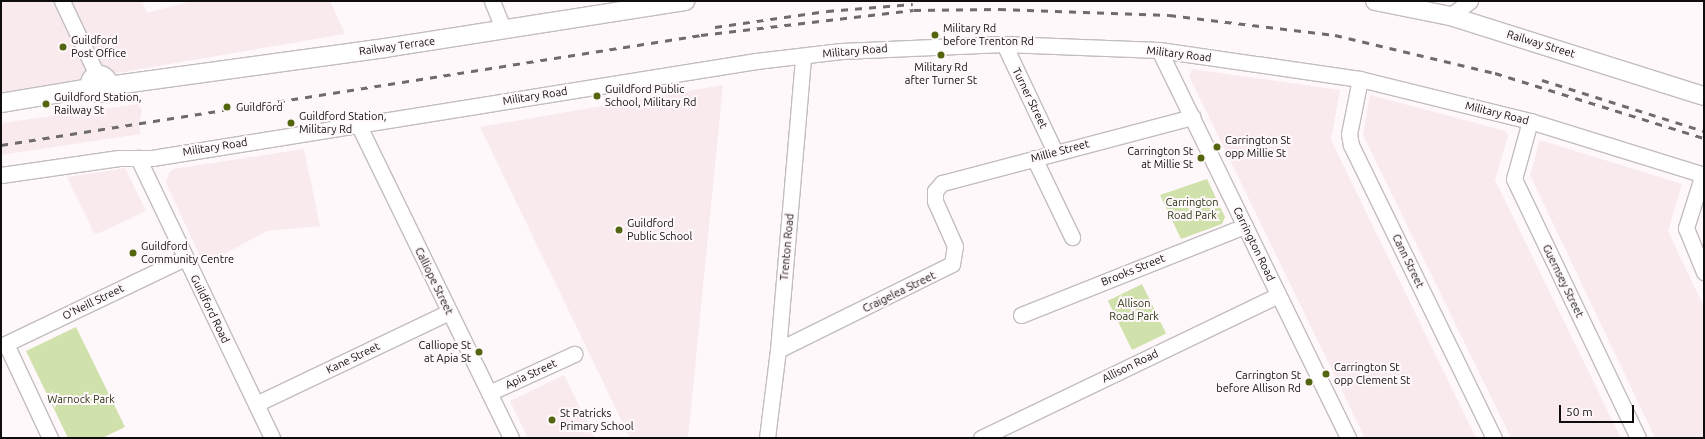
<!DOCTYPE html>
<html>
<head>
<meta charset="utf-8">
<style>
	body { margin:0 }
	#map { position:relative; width:1705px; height:439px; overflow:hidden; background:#fff8fa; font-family:Ubuntu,sans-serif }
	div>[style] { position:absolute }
	.built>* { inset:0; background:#f9eaee }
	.green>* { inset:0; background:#d0e1ab; transform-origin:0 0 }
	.roads { filter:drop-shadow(1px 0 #c3bdbf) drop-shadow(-1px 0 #c3bdbf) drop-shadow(0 1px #c3bdbf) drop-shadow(0 -1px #c3bdbf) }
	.minor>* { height:15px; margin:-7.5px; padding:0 7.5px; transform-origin:7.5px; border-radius:7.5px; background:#fff }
	.major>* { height:18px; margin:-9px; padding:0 9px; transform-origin:9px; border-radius:9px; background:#fff }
	.major>.ring { margin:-9px; padding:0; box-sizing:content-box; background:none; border:18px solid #fff; border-radius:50% }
	.rail>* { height:3px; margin-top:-1.5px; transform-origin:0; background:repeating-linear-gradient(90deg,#6f6b6c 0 7px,transparent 0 14px) }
	.dots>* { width:11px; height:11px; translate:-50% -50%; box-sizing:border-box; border:2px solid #fff8fa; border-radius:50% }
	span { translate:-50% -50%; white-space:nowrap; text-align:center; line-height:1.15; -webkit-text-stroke:4px #fff8fa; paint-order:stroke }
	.poi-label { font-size:11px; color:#0f0d0d }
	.left { translate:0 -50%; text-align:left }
	.right { translate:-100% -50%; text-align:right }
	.street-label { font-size:11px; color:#0f0d0d }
	.park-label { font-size:11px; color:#2b3413 }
	.frame { position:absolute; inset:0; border:2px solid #0f0d0d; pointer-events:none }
	.scale { position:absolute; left:1559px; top:405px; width:75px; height:18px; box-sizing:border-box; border:2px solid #0f0d0d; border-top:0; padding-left:5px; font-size:12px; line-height:14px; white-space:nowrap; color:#0f0d0d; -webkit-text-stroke:3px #fff8fa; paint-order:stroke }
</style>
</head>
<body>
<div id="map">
	<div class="built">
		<i style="clip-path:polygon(1px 1px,142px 1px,147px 13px,192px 1px,330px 1px,345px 34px,1px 93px)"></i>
		<i style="clip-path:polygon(1192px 69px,1340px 90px,1331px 140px,1476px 438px,1365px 438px,1189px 76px)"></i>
		<i style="clip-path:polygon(723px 85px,688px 438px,630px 438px,480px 127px)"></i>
		<i style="clip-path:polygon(1370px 95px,1506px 131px,1508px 136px,1495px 180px,1621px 438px,1511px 438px,1363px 135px)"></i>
		<i style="clip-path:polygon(138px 104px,142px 110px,139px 126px,141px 134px,1px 155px,1px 123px)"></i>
		<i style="clip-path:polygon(1540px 140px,1682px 184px,1668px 231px,1704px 307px,1704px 438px,1655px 438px,1530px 175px)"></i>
		<i style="clip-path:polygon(304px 149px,320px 226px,267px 231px,204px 265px,166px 183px,169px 173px,173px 169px)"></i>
		<i style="clip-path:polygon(125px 168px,146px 211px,97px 234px,94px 233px,67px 177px)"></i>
		<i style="clip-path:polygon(564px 375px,595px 438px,528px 438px,510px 401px)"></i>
	</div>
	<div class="green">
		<i style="clip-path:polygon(1207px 179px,1225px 217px,1222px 224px,1181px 239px,1160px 195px)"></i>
		<i style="left:1142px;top:284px;width:55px;height:38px;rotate:64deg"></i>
		<i style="clip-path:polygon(76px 327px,125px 427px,102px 438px,68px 438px,26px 351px)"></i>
	</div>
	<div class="roads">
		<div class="minor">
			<i style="left:62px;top:1px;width:82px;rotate:64.7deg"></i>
			<i style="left:492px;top:1px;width:31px;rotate:68deg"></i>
			<i style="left:1450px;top:16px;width:25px;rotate:-37deg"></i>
			<i style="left:1004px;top:44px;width:119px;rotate:64.7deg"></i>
			<i style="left:1159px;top:50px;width:432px;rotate:64deg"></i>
			<i style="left:1360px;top:79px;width:56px;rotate:101.3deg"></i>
			<i style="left:1349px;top:134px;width:11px;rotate:80deg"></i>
			<i style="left:1351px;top:145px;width:326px;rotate:64deg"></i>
			<i style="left:1530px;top:121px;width:60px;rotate:105.4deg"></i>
			<i style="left:1514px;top:179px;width:287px;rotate:64.4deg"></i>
			<i style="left:358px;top:124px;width:349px;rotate:64deg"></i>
			<i style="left:138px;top:158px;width:310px;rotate:64.4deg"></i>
			<i style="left:1034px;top:158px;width:88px;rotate:64.3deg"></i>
			<i style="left:1703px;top:174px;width:57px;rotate:107.5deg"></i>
			<i style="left:1686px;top:228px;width:48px;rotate:67.8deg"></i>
			<i style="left:1px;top:175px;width:119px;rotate:-8.2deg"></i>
			<i style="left:119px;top:158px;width:33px"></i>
			<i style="left:152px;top:158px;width:612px;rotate:-9.12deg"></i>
			<i style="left:756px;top:61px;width:86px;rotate:-6.7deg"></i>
			<i style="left:841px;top:51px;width:163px;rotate:-2.5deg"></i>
			<i style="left:1004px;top:44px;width:155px;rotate:2.2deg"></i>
			<i style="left:1159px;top:50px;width:203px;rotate:8.2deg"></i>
			<i style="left:1360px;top:79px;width:175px;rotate:13.9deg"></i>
			<i style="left:1530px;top:121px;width:182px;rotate:17.2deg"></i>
			<i style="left:1021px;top:315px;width:241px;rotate:-21.7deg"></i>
			<i style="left:6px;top:344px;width:104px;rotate:64.9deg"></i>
			<i style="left:1px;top:346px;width:204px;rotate:-25.6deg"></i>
			<i style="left:778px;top:350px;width:194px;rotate:-26.3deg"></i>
			<i style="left:952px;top:264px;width:18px;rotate:-81deg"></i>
			<i style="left:955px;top:246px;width:49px;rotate:-114deg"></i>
			<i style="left:935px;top:201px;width:10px;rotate:-90deg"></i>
			<i style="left:935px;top:191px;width:11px;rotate:-49deg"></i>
			<i style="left:942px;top:183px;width:259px;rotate:-14.8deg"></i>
			<i style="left:489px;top:393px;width:94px;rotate:-24.6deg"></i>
			<i style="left:256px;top:404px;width:214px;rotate:-25.5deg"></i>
			<i style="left:767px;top:438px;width:89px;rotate:-82.9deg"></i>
			<i style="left:778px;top:350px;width:295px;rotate:-85.1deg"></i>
			<i style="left:981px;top:438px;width:330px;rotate:-25.7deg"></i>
		</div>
		<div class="major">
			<i style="left:1375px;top:1px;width:76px;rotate:11.3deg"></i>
			<i style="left:1450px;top:16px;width:266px;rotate:17.5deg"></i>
			<i class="ring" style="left:90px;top:75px;width:0;height:0"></i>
			<i style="left:108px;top:86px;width:280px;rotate:-7.8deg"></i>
			<i style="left:385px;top:48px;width:304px;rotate:-8.9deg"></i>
			<i style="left:1px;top:103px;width:91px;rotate:-9.5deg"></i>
		</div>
	</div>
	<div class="rail">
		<i style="left:715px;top:27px;width:113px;rotate:-8.1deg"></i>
		<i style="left:827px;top:11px;width:86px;rotate:-4.7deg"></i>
		<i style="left:1542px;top:80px;width:170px;rotate:17.5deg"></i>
		<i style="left:1px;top:145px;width:709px;rotate:-8.93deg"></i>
		<i style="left:701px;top:35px;width:214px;rotate:-6.7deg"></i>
		<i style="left:914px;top:10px;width:85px;rotate:-0.7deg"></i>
		<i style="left:999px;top:9px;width:170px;rotate:2deg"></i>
		<i style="left:1169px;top:15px;width:167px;rotate:6.9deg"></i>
		<i style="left:1335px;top:35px;width:164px;rotate:13.4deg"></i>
		<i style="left:1495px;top:73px;width:219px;rotate:17.3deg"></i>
	</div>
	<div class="dots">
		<i style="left:935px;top:35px;background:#53650f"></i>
		<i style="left:63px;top:47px;background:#53650f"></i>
		<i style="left:941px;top:55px;background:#53650f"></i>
		<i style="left:597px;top:96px;background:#53650f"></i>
		<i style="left:46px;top:104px;background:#53650f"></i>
		<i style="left:227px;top:107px;background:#53650f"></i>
		<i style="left:291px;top:123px;background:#53650f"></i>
		<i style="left:1217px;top:147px;background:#53650f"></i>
		<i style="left:1201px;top:158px;background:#53650f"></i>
		<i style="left:619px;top:230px;background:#53650f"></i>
		<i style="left:133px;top:253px;background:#53650f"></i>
		<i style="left:479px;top:352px;background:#53650f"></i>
		<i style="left:1326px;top:374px;background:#53650f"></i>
		<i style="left:1309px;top:382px;background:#53650f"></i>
		<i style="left:552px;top:420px;background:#53650f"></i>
	</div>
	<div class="poi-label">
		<span class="left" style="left:943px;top:35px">Military Rd<br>before Trenton Rd</span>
		<span class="left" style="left:71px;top:47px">Guildford<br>Post Office</span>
		<span style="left:941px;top:74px">Military Rd<br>after Turner St</span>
		<span class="left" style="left:605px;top:96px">Guildford Public<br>School, Military Rd</span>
		<span class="left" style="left:54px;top:104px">Guildford Station,<br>Railway St</span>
		<span class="left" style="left:236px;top:107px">Guildford</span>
		<span class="left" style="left:299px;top:123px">Guildford Station,<br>Military Rd</span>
		<span class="left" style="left:1225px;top:147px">Carrington St<br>opp Millie St</span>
		<span class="right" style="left:1193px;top:158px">Carrington St<br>at Millie St</span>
		<span class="left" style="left:627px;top:230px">Guildford<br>Public School</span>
		<span class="left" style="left:141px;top:253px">Guildford<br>Community Centre</span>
		<span class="right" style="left:471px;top:352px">Calliope St<br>at Apia St</span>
		<span class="left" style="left:1334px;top:374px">Carrington St<br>opp Clement St</span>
		<span class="right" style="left:1301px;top:382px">Carrington St<br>before Allison Rd</span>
		<span class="left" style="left:560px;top:420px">St Patricks<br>Primary School</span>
	</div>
	<div class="street-label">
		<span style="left:1541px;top:44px;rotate:17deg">Railway Street</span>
		<span style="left:397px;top:46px;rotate:-8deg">Railway Terrace</span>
		<span style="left:855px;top:51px;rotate:-5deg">Military Road</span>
		<span style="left:1179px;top:54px;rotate:7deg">Military Road</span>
		<span style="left:535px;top:96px;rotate:-9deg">Military Road</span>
		<span style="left:1030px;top:98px;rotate:64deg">Turner Street</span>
		<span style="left:1497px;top:113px;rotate:14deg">Military Road</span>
		<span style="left:215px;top:147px;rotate:-9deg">Military Road</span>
		<span style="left:1060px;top:151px;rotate:-15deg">Millie Street</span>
		<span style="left:1254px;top:244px;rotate:64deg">Carrington Road</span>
		<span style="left:787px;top:247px;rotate:-85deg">Trenton Road</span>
		<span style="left:1408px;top:261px;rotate:64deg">Cann Street</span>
		<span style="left:1133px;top:270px;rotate:-22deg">Brooks Street</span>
		<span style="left:434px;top:281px;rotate:64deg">Calliope Street</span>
		<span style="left:1563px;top:281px;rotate:64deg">Guernsey Street</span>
		<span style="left:899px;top:292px;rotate:-26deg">Craigelea Street</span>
		<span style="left:93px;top:302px;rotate:-26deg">O'Neill Street</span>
		<span style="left:210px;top:309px;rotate:64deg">Guildford Road</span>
		<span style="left:353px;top:358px;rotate:-26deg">Kane Street</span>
		<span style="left:1130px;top:366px;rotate:-26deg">Allison Road</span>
		<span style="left:531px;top:374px;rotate:-25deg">Apia Street</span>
	</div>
	<div class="park-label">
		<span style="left:1192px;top:209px">Carrington<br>Road Park</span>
		<span style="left:1134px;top:310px">Allison<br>Road Park</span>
		<span style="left:81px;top:399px">Warnock Park</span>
	</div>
	<div class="frame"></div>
	<div class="scale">50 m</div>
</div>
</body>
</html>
